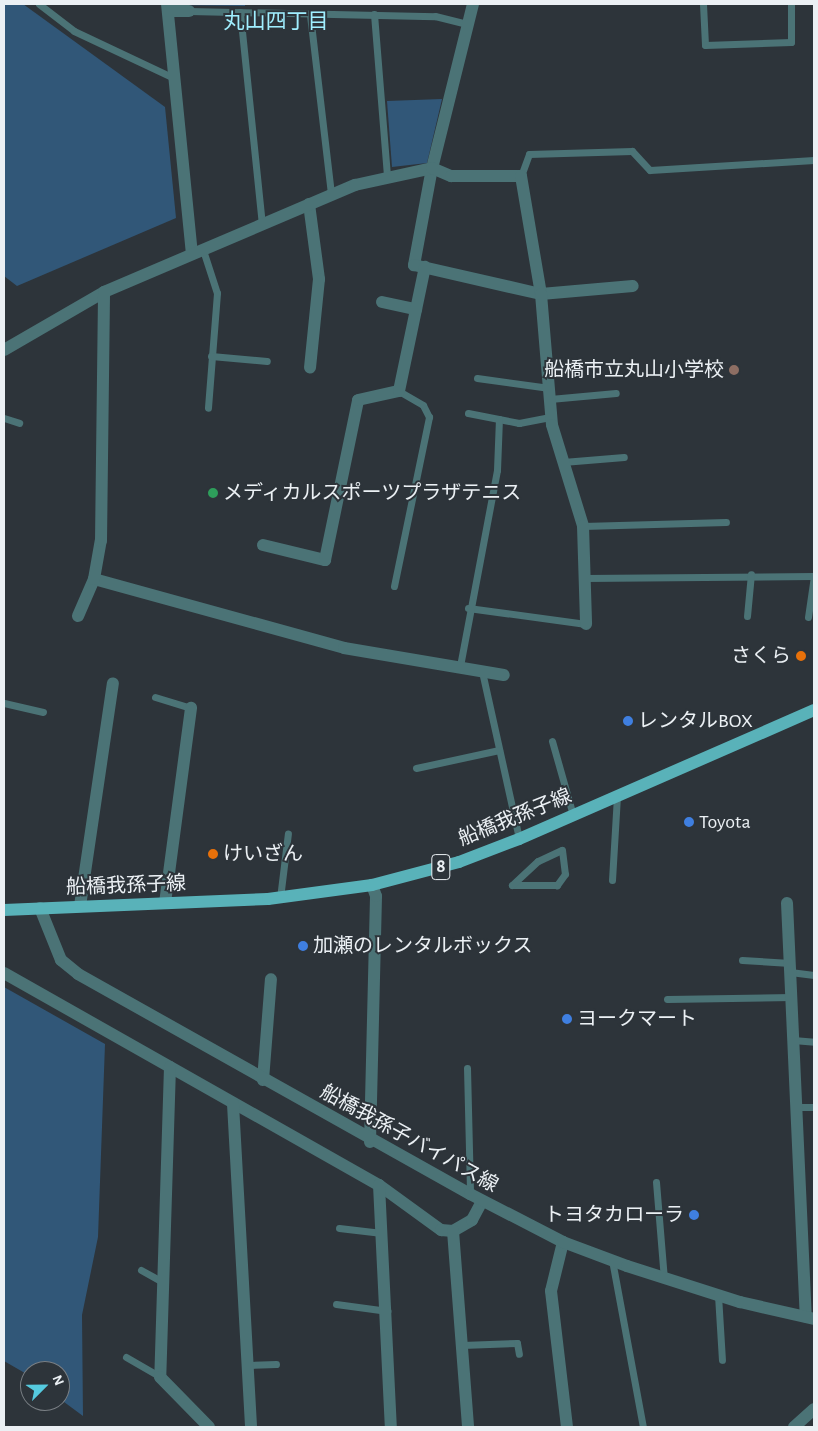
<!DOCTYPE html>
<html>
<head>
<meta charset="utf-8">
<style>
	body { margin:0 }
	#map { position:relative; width:818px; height:1431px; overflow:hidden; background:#2d343a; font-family:"Alegreya Sans","Noto Sans JP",sans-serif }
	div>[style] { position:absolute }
	.green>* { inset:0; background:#315778 }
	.service>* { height:7px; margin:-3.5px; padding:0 3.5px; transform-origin:3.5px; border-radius:3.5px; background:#4b7376 }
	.minor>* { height:12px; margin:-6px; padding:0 6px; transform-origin:6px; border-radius:6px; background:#4b7376 }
	.tertiary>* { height:12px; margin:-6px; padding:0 6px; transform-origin:6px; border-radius:6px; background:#4b7376 }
	.primary>* { height:12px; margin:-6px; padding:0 6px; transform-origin:6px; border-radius:6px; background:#59b2b9 }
	.dots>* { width:14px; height:14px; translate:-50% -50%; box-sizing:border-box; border:2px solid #2d343a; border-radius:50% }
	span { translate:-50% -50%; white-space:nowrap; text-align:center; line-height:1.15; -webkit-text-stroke:4px #2d343a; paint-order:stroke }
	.shield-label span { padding:1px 4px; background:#2d343a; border:1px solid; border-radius:4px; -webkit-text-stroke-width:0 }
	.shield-label { font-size:19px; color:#ebf0f4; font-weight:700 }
	.poi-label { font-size:20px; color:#ebf0f4 }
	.right { translate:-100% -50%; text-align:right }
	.left { translate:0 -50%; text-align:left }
	.street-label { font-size:20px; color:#ebf0f4 }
	.neighbourhood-label { font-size:21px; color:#a0efff }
	.frame { position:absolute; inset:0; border:5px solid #ebf0f4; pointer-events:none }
	.north { position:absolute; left:20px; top:1361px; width:50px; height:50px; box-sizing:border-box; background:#2d343a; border:1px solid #797f84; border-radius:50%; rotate:67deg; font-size:14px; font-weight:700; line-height:20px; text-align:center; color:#ebf0f4 }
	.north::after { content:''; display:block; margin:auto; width:18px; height:22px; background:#55cadf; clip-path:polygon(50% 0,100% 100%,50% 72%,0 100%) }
</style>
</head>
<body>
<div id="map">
	<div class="green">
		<i style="clip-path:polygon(4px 4px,23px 4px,165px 107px,176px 218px,17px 286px,4px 276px)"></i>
		<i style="clip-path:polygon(173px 4px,245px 4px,245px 6px,174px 5px)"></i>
		<i style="clip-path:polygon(442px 99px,427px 163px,392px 167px,387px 101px)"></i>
		<i style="clip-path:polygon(4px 987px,105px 1044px,98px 1237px,82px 1315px,83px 1416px,60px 1399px,60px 1371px,30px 1371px,30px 1376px,4px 1361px)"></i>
	</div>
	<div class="service">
		<i style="left:39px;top:4px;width:44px;rotate:37.6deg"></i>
		<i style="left:74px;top:31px;width:110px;rotate:25.2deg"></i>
		<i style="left:703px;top:4px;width:41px;rotate:87.2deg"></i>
		<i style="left:705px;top:45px;width:86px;rotate:-2deg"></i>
		<i style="left:791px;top:42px;width:38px;rotate:-90deg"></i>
		<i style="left:189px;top:11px;width:246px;rotate:1.2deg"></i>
		<i style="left:435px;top:16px;width:33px;rotate:14deg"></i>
		<i style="left:240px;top:12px;width:213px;rotate:84.1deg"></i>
		<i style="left:374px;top:14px;width:163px;rotate:85.4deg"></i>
		<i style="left:310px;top:15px;width:180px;rotate:83.3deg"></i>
		<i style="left:521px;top:176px;width:23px;rotate:-70deg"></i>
		<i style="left:529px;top:154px;width:103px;rotate:-1.7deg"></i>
		<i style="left:632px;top:151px;width:26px;rotate:47deg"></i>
		<i style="left:650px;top:170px;width:164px;rotate:-3.5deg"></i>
		<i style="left:203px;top:250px;width:45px;rotate:72deg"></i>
		<i style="left:217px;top:293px;width:115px;rotate:94.5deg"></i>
		<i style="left:211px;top:356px;width:56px;rotate:5.1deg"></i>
		<i style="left:477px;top:378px;width:73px;rotate:7.9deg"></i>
		<i style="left:550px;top:399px;width:66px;rotate:-5.2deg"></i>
		<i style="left:468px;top:413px;width:52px;rotate:11.1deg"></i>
		<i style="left:519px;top:423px;width:33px;rotate:-11deg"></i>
		<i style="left:4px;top:418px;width:16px;rotate:18deg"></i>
		<i style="left:563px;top:462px;width:61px;rotate:-4.7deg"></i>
		<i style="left:583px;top:526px;width:143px;rotate:-1.6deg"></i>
		<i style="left:585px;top:578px;width:229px;rotate:-0.5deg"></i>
		<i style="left:394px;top:586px;width:173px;rotate:-78.3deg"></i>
		<i style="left:429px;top:417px;width:13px;rotate:-117deg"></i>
		<i style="left:423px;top:405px;width:28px;rotate:-150deg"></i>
		<i style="left:468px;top:608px;width:119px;rotate:7.7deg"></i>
		<i style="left:747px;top:616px;width:42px;rotate:-84.6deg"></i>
		<i style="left:808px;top:617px;width:41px;rotate:-81.7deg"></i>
		<i style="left:460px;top:666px;width:199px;rotate:-79.3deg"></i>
		<i style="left:497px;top:470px;width:51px;rotate:-87.8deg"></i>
		<i style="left:483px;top:676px;width:167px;rotate:77.5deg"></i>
		<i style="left:155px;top:697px;width:38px;rotate:17deg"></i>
		<i style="left:4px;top:703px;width:40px;rotate:13deg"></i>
		<i style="left:552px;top:741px;width:77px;rotate:74.2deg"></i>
		<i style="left:416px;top:768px;width:85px;rotate:-12.2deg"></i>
		<i style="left:562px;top:850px;width:24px;rotate:83deg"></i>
		<i style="left:565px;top:874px;width:14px;rotate:126deg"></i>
		<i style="left:557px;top:885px;width:45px;rotate:180deg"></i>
		<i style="left:512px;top:885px;width:35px;rotate:-43deg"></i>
		<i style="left:538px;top:861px;width:26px;rotate:-25deg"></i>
		<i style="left:612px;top:880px;width:84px;rotate:-86.6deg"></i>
		<i style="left:280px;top:898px;width:65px;rotate:-83deg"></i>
		<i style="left:742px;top:960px;width:48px;rotate:3.6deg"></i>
		<i style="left:790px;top:972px;width:24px;rotate:7deg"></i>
		<i style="left:667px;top:999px;width:125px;rotate:-0.9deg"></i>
		<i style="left:793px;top:1040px;width:21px;rotate:5deg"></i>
		<i style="left:467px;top:1068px;width:126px;rotate:88.6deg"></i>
		<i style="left:796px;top:1107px;width:18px"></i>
		<i style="left:656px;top:1182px;width:97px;rotate:85.3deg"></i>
		<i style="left:339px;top:1228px;width:43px;rotate:6.6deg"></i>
		<i style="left:612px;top:1260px;width:170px;rotate:79.5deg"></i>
		<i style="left:141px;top:1270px;width:25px;rotate:29deg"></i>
		<i style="left:718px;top:1295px;width:65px;rotate:86.5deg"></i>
		<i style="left:336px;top:1304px;width:52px;rotate:7.7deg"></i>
		<i style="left:462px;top:1345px;width:55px;rotate:-2.1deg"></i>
		<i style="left:517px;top:1343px;width:11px;rotate:80deg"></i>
		<i style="left:126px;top:1357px;width:39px;rotate:30deg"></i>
		<i style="left:249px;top:1365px;width:27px;rotate:-2deg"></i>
	</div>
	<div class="minor">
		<i style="left:167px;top:4px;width:251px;rotate:84.3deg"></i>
		<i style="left:473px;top:4px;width:169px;rotate:104deg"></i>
		<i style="left:432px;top:168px;width:99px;rotate:100.5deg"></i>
		<i style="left:414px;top:265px;width:130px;rotate:12.9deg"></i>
		<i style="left:541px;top:294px;width:92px;rotate:-5deg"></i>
		<i style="left:168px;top:11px;width:21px"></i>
		<i style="left:309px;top:204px;width:76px;rotate:82.4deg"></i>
		<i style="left:319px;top:279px;width:89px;rotate:95.8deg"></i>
		<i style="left:382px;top:302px;width:35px;rotate:12deg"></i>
		<i style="left:4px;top:350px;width:116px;rotate:-30.1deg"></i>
		<i style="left:104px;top:292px;width:273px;rotate:-23.1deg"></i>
		<i style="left:355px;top:185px;width:79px;rotate:-12.4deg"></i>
		<i style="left:432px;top:168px;width:21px;rotate:23deg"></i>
		<i style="left:451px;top:176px;width:70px"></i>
		<i style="left:521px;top:176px;width:120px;rotate:80.4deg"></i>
		<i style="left:541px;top:294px;width:131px;rotate:85.2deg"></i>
		<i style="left:552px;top:425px;width:106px;rotate:72.9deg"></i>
		<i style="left:583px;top:526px;width:98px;rotate:88.2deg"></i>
		<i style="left:263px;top:545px;width:64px;rotate:13.6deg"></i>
		<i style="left:325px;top:560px;width:163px;rotate:-78.3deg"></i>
		<i style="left:358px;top:400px;width:42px;rotate:-12.4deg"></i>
		<i style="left:399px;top:391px;width:127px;rotate:-78.2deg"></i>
		<i style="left:94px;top:579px;width:259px;rotate:15.4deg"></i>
		<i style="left:344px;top:648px;width:162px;rotate:9.6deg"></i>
		<i style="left:78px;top:616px;width:40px;rotate:-66.6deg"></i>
		<i style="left:94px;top:579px;width:39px;rotate:-80deg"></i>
		<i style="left:101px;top:541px;width:249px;rotate:-89.3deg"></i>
		<i style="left:165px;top:903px;width:197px;rotate:-82.4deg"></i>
		<i style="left:787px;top:903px;width:414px;rotate:87.4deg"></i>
		<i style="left:80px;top:906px;width:225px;rotate:-81.6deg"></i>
		<i style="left:4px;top:973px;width:431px;rotate:29.5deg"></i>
		<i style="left:379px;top:1185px;width:77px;rotate:36deg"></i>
		<i style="left:441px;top:1230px;width:12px;rotate:5deg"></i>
		<i style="left:453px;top:1231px;width:22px;rotate:-30deg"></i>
		<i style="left:472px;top:1220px;width:21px;rotate:-62deg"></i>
		<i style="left:170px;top:1067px;width:310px;rotate:91.8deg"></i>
		<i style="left:160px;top:1377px;width:70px;rotate:45.6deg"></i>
		<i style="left:263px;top:1080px;width:101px;rotate:-85.5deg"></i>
		<i style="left:233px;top:1104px;width:324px;rotate:86.8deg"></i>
		<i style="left:370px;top:1142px;width:246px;rotate:-88.6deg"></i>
		<i style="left:376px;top:896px;width:12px;rotate:-110deg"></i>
		<i style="left:379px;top:1185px;width:242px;rotate:87.2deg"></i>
		<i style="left:453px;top:1231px;width:197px;rotate:85.6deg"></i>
		<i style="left:563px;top:1242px;width:50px;rotate:103.8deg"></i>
		<i style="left:551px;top:1291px;width:137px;rotate:83.3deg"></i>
	</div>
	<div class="tertiary">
		<i style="left:40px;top:908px;width:56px;rotate:68deg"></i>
		<i style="left:61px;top:960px;width:22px;rotate:39deg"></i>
		<i style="left:78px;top:974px;width:450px;rotate:29.3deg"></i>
		<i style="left:470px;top:1194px;width:105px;rotate:27.3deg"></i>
		<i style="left:563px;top:1242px;width:68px;rotate:20.6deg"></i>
		<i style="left:627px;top:1266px;width:119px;rotate:17.7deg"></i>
		<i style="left:740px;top:1302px;width:76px;rotate:12.9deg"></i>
		<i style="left:794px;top:1427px;width:27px;rotate:-42deg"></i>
	</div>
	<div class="primary">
		<i style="left:4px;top:910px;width:264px;rotate:-2.4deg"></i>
		<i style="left:268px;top:899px;width:105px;rotate:-7.7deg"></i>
		<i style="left:372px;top:885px;width:90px;rotate:-14.8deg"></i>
		<i style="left:459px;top:862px;width:64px;rotate:-21deg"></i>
		<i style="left:519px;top:839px;width:322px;rotate:-23.6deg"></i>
	</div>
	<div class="dots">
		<i style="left:734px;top:370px;background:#8d6e63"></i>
		<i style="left:213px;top:493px;background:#2e9e5b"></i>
		<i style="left:801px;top:656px;background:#e8710a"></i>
		<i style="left:628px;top:721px;background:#3f7fe0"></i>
		<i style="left:689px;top:822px;background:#3f7fe0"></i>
		<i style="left:213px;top:854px;background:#e8710a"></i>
		<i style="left:303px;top:946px;background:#3f7fe0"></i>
		<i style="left:567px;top:1019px;background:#3f7fe0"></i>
		<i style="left:694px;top:1215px;background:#3f7fe0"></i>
	</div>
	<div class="shield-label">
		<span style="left:441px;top:867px">8</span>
	</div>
	<div class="poi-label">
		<span class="right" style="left:724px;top:370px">船橋市立丸山小学校</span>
		<span class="left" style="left:223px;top:493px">メディカルスポーツプラザテニス</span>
		<span class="right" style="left:791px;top:656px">さくら</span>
		<span class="left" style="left:638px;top:721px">レンタルBOX</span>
		<span class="left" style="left:699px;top:822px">Toyota</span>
		<span class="left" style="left:223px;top:854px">けいざん</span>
		<span class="left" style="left:313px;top:946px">加瀬のレンタルボックス</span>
		<span class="left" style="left:577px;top:1019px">ヨークマート</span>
		<span class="right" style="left:684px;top:1215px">トヨタカローラ</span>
	</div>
	<div class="street-label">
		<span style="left:515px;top:818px;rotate:-22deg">船橋我孫子線</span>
		<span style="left:126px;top:886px;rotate:-2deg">船橋我孫子線</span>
		<span style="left:409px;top:1139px;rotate:29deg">船橋我孫子バイパス線</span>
	</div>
	<div class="neighbourhood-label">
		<span style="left:276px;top:22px">丸山四丁目</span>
	</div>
	<div class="frame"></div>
	<div class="north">N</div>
</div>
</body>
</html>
